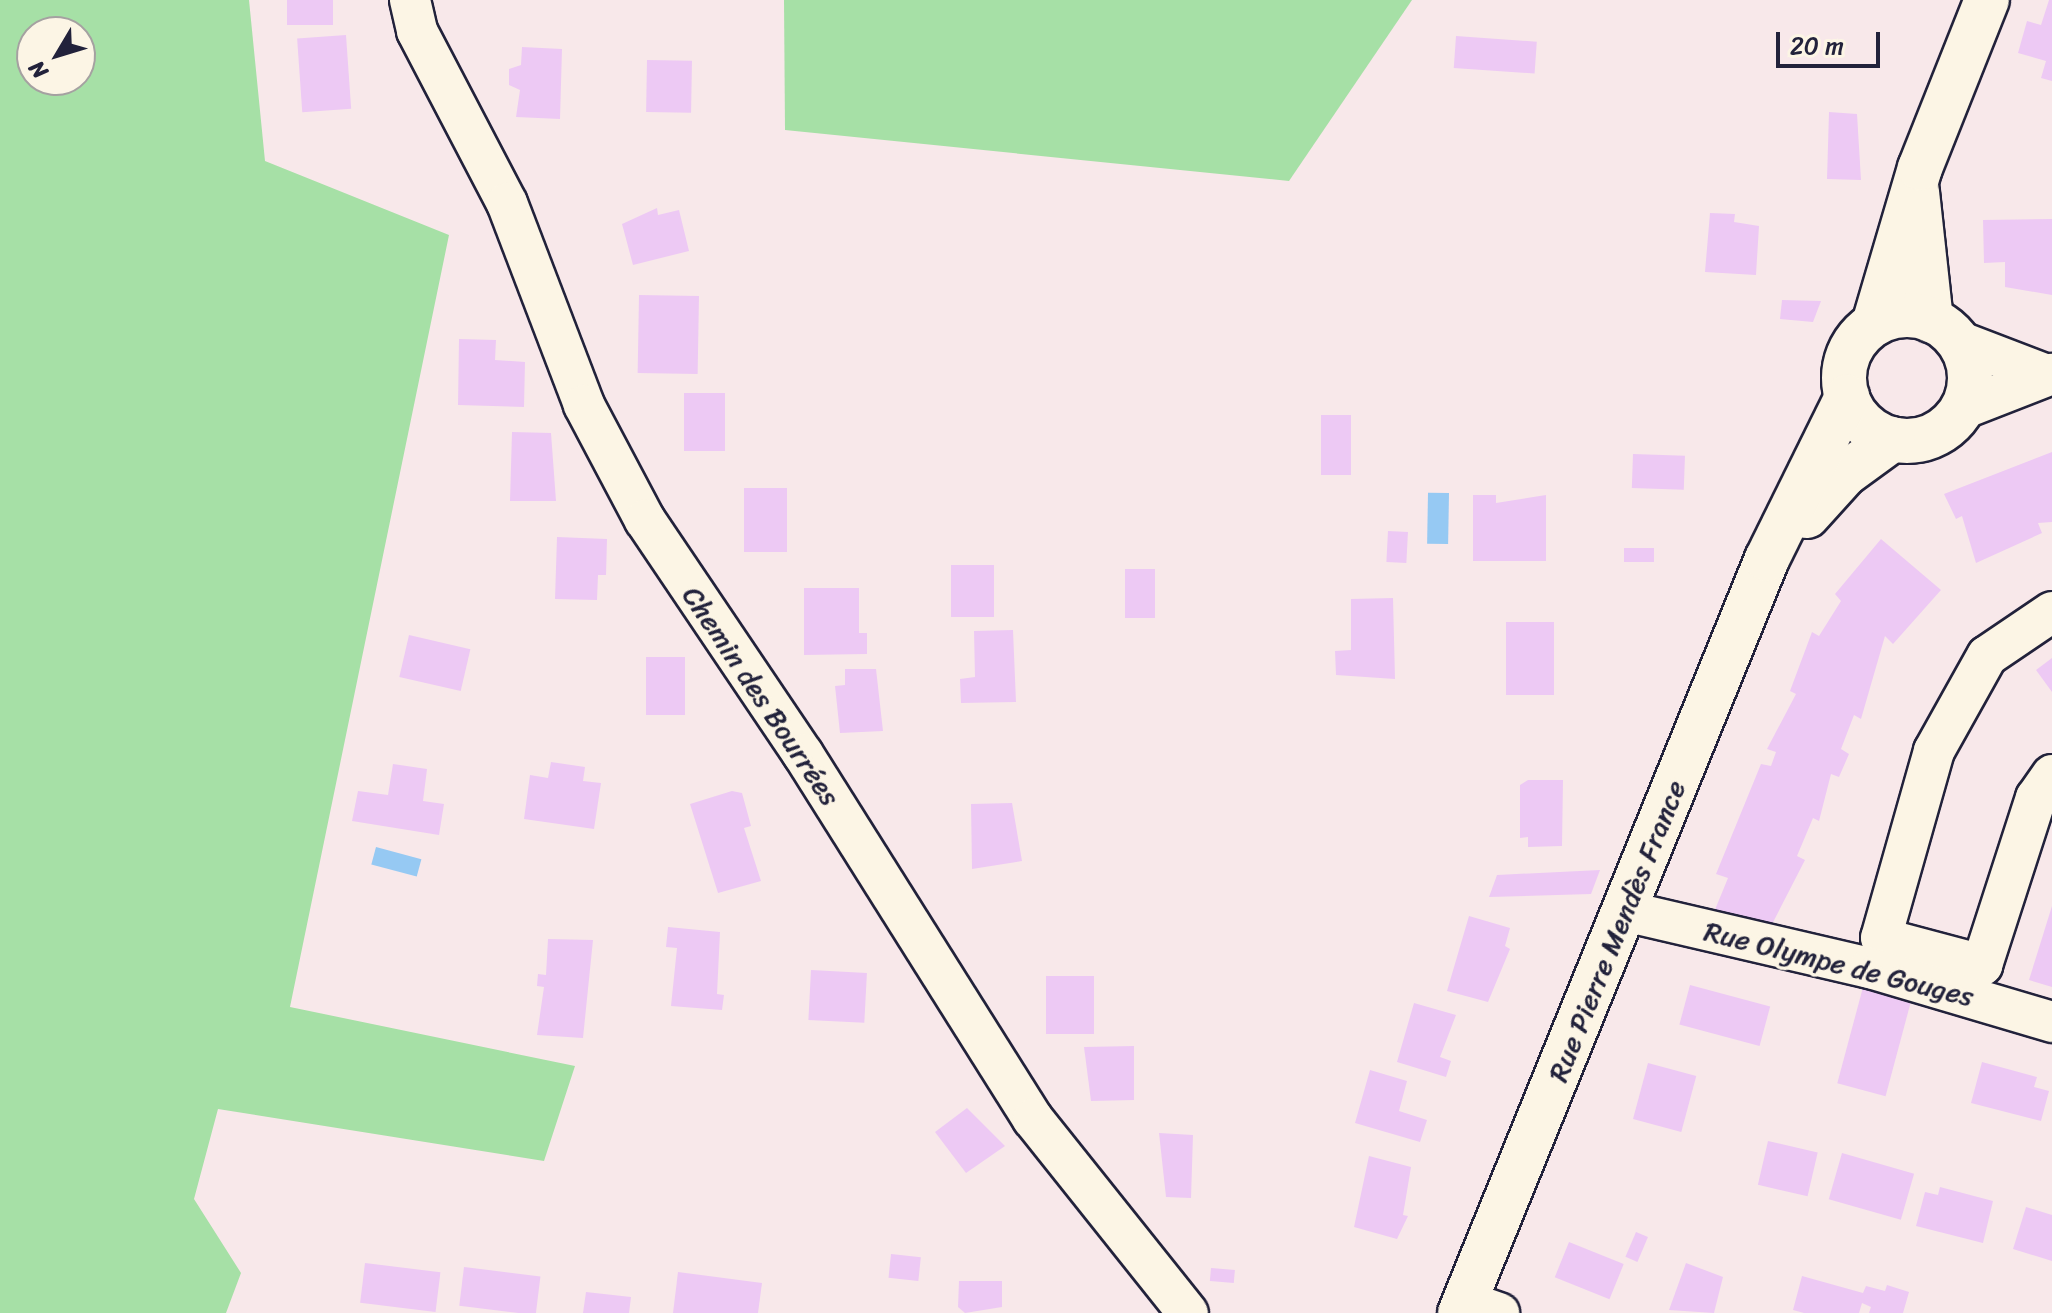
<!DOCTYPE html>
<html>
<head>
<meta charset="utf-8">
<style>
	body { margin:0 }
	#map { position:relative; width:2052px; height:1313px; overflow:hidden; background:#f8e8ea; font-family:Sriracha,sans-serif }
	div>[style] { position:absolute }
	.green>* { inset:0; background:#a6e0a6 }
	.water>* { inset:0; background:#96c9f3; transform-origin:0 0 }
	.building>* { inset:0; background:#edc9f4; transform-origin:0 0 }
	.roads { filter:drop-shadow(2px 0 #22223b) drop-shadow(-2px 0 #22223b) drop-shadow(0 2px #22223b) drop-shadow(0 -2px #22223b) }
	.minor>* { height:40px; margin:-20px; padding:0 20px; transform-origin:20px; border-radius:20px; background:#fcf5e5 }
	.tertiary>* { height:44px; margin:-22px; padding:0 22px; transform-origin:22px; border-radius:22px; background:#fcf5e5 }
	.tertiary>.ring { margin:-22px; padding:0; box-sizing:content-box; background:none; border:44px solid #fcf5e5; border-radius:50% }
	span { translate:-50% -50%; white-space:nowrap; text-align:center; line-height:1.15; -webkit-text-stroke:7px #fcf5e5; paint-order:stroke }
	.street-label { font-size:28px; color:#22223b }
	.north { position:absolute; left:16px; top:16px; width:80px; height:80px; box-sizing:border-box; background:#fcf5e5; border:2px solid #a5a1a1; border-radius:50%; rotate:232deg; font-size:22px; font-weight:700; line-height:32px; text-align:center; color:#22223b }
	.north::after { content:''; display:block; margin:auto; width:28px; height:36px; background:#22223b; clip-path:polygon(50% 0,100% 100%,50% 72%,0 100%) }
	.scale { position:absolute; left:1776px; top:32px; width:104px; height:36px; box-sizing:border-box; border:4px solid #22223b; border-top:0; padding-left:10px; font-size:24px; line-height:28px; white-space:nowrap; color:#22223b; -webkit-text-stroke:6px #fcf5e5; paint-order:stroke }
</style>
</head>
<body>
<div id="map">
	<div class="green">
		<i style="clip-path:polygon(evenodd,0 0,249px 0,265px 161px,449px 235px,290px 1007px,575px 1066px,544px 1161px,218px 1109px,194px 1199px,241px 1273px,226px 1313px,0 1313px,0 0,80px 32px,80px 80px,32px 80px,32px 32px,80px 32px)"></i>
		<i style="clip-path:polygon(784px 0,1412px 0,1289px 181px,785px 130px)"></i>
	</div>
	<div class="water">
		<i style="left:1449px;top:493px;width:51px;height:21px;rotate:91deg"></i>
		<i style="left:376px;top:847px;width:47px;height:18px;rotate:15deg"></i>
	</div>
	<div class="building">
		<i style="left:287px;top:0;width:46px;height:25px"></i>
		<i style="clip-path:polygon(2049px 0,2052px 0,2052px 81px,2041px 78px,2046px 61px,2018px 53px,2027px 21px,2041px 25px)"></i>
		<i style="left:346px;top:35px;width:74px;height:49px;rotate:86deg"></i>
		<i style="left:1456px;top:36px;width:81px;height:32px;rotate:4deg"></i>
		<i style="clip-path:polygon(522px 47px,562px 49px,560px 119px,516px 117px,520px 90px,509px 85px,509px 69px,521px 65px)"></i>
		<i style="left:647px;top:60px;width:45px;height:52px;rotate:1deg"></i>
		<i style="clip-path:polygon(1829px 112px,1857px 114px,1861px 180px,1827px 179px)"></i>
		<i style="clip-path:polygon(657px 208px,658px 215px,679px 210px,689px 251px,633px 265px,622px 224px)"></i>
		<i style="clip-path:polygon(1710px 213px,1735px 214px,1734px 222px,1759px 226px,1756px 275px,1705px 272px)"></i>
		<i style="clip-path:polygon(2052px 219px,2052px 295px,2005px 287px,2005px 262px,1984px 263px,1983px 220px)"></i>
		<i style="left:699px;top:296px;width:78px;height:60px;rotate:91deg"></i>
		<i style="clip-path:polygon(1782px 300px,1821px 301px,1813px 322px,1780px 319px)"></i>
		<i style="clip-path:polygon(459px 339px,496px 340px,495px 360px,525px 362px,524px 407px,458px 405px)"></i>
		<i style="left:725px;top:393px;width:58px;height:41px;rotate:90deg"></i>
		<i style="left:1321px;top:415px;width:30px;height:60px"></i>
		<i style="clip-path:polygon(512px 432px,551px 433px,556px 501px,510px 501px)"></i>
		<i style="clip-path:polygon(2052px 452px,2052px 522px,2038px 523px,2042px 533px,1976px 563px,1962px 516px,1956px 519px,1944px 494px)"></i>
		<i style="left:1633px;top:454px;width:52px;height:34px;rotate:2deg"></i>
		<i style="left:744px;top:488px;width:43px;height:64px"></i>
		<i style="clip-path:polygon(1473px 495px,1496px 495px,1496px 503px,1546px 495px,1546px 561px,1473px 561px)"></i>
		<i style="left:1388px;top:531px;width:20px;height:31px;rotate:3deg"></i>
		<i style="clip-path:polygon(557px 537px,607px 539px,606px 575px,598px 575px,597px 600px,555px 599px)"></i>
		<i style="clip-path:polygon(1881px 539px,1941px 590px,1893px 644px,1885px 636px,1861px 719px,1854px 715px,1841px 749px,1849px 754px,1839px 777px,1831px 774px,1819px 821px,1813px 818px,1797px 856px,1805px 860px,1768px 932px,1712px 917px,1728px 878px,1716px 874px,1761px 764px,1771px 766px,1776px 752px,1767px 749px,1796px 694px,1790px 691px,1812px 632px,1819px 636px,1841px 601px,1835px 594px)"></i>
		<i style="left:1654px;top:548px;width:14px;height:30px;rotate:90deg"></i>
		<i style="left:951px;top:565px;width:43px;height:52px"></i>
		<i style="left:1155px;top:569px;width:49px;height:30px;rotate:90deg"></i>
		<i style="clip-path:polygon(804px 588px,859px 588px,859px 633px,867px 633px,867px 654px,804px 655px)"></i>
		<i style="clip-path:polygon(1393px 598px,1395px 679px,1336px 675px,1335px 651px,1351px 650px,1351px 599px)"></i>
		<i style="left:1506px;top:622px;width:48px;height:73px"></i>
		<i style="clip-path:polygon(1013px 630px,1016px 702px,961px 703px,960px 679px,975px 677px,974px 631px)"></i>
		<i style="left:409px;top:635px;width:63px;height:43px;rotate:13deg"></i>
		<i style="left:646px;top:657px;width:39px;height:58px"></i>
		<i style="clip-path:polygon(2052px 658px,2052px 692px,2036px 670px)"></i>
		<i style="clip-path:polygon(845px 669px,876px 669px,883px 731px,840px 733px,835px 686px,845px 685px)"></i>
		<i style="clip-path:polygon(551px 762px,585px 767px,583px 781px,601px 783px,594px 829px,524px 819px,530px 775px,548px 778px)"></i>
		<i style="clip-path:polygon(393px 764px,427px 769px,423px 801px,444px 804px,439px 835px,352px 821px,358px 791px,388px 795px)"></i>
		<i style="clip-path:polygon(1528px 780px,1563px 780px,1562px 846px,1528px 847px,1528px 837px,1520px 838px,1520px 785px)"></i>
		<i style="clip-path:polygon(732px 791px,742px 793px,751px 826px,744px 828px,761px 881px,718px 893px,690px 804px)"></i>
		<i style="clip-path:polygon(1012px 803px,1022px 861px,972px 869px,971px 804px)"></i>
		<i style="clip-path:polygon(1600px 870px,1591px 894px,1489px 897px,1497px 875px)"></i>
		<i style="clip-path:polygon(2052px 906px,2052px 987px,2029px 980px)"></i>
		<i style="clip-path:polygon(1469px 916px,1510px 928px,1505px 946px,1510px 949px,1488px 1002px,1447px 991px)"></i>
		<i style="clip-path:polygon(668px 927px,720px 932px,717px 994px,724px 995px,722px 1010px,671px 1006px,677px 948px,666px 947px)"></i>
		<i style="clip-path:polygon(548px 939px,593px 940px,583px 1038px,537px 1035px,544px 987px,537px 986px,538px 974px,546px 975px)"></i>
		<i style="left:811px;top:970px;width:56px;height:50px;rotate:3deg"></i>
		<i style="left:1046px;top:976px;width:48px;height:58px"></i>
		<i style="left:1866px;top:976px;width:50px;height:111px;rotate:15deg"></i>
		<i style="left:1690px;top:985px;width:83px;height:41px;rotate:15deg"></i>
		<i style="clip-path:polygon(1414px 1003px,1456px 1015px,1440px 1057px,1451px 1061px,1446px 1077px,1397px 1062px)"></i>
		<i style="clip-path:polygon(1134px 1046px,1134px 1100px,1091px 1101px,1084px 1047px)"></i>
		<i style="clip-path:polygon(1982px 1062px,2037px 1077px,2034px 1087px,2049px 1091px,2041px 1121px,1971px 1103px)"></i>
		<i style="left:1648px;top:1063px;width:50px;height:58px;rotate:15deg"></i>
		<i style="clip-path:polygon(1370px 1070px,1407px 1081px,1399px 1111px,1427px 1120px,1420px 1142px,1355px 1123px)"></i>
		<i style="clip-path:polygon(967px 1108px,1005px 1146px,966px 1173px,935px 1132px)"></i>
		<i style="clip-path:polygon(1159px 1133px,1193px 1135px,1191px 1198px,1166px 1197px)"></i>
		<i style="left:1768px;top:1141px;width:51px;height:45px;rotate:13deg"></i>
		<i style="left:1842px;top:1153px;width:75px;height:48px;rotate:16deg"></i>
		<i style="clip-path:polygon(1369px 1156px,1411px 1167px,1403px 1215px,1408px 1216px,1397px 1239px,1354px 1227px)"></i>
		<i style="clip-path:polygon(1940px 1187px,1993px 1201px,1983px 1243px,1916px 1226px,1925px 1192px,1938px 1195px)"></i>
		<i style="clip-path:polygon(2026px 1207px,2052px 1215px,2052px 1261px,2013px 1249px)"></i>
		<i style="left:1636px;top:1232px;width:13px;height:27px;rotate:23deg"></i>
		<i style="left:1569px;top:1242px;width:59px;height:38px;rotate:22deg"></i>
		<i style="left:891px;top:1254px;width:30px;height:24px;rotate:6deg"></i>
		<i style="left:365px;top:1263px;width:76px;height:40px;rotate:7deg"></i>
		<i style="clip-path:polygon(1686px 1263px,1723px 1277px,1714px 1313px,1669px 1310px)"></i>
		<i style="left:464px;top:1267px;width:77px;height:39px;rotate:7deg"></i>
		<i style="left:1211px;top:1268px;width:24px;height:13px;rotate:5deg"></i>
		<i style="clip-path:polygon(678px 1272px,762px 1283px,758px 1313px,673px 1313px)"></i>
		<i style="clip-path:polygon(1802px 1276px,1863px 1293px,1866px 1286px,1885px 1291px,1887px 1285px,1909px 1292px,1903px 1313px,1869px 1313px,1871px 1307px,1862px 1303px,1859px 1313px,1804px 1313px,1793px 1310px)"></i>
		<i style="clip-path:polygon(959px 1281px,1002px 1281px,1002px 1307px,965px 1313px,958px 1307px)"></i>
		<i style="clip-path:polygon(586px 1292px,631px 1297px,629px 1313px,583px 1313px)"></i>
	</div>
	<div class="roads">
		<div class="minor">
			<i style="left:410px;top:0;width:32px;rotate:77deg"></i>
			<i style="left:417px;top:31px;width:194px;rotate:62.4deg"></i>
			<i style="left:507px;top:203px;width:216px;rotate:69.1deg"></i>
			<i style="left:584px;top:405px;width:130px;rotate:62.1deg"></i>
			<i style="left:645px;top:520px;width:282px;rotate:56deg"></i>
			<i style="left:803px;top:754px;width:431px;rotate:57.8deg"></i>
			<i style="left:1033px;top:1119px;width:248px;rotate:51.4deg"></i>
			<i style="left:1958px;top:341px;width:95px;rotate:20.9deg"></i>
			<i style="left:1962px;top:409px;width:97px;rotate:-21.3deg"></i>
			<i style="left:2052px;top:612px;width:78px;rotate:145.9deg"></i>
			<i style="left:1987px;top:656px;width:109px;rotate:119.2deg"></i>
			<i style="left:1934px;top:751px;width:194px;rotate:105.8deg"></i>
			<i style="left:1881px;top:938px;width:105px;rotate:15deg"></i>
			<i style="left:1982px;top:965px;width:176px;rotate:-72.1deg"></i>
			<i style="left:2036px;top:798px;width:28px;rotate:-55deg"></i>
			<i style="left:1625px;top:911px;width:252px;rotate:13.1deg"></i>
			<i style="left:1870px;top:968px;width:190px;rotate:16.5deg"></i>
			<i style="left:1467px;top:1302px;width:34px;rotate:19deg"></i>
		</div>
		<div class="tertiary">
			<i style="left:1917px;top:192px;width:129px;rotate:83.8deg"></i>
			<i class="ring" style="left:1844px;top:315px;width:82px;height:82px"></i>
			<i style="left:1874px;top:324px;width:163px;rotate:-73.6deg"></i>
			<i style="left:1920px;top:168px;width:181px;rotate:-68.3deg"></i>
			<i style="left:1807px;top:516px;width:57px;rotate:-47.9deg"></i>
			<i style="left:1845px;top:474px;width:59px;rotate:-36.1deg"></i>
			<i style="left:1460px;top:1313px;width:814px;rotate:-67.85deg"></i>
			<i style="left:1767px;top:559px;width:181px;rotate:-63.7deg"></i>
		</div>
	</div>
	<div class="street-label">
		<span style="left:761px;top:696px;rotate:56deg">Chemin des Bourrées</span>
		<span style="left:1617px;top:931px;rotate:-68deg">Rue Pierre Mendès France</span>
		<span style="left:1839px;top:964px;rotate:14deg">Rue Olympe de Gouges</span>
	</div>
	<div class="north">N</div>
	<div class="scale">20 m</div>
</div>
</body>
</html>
